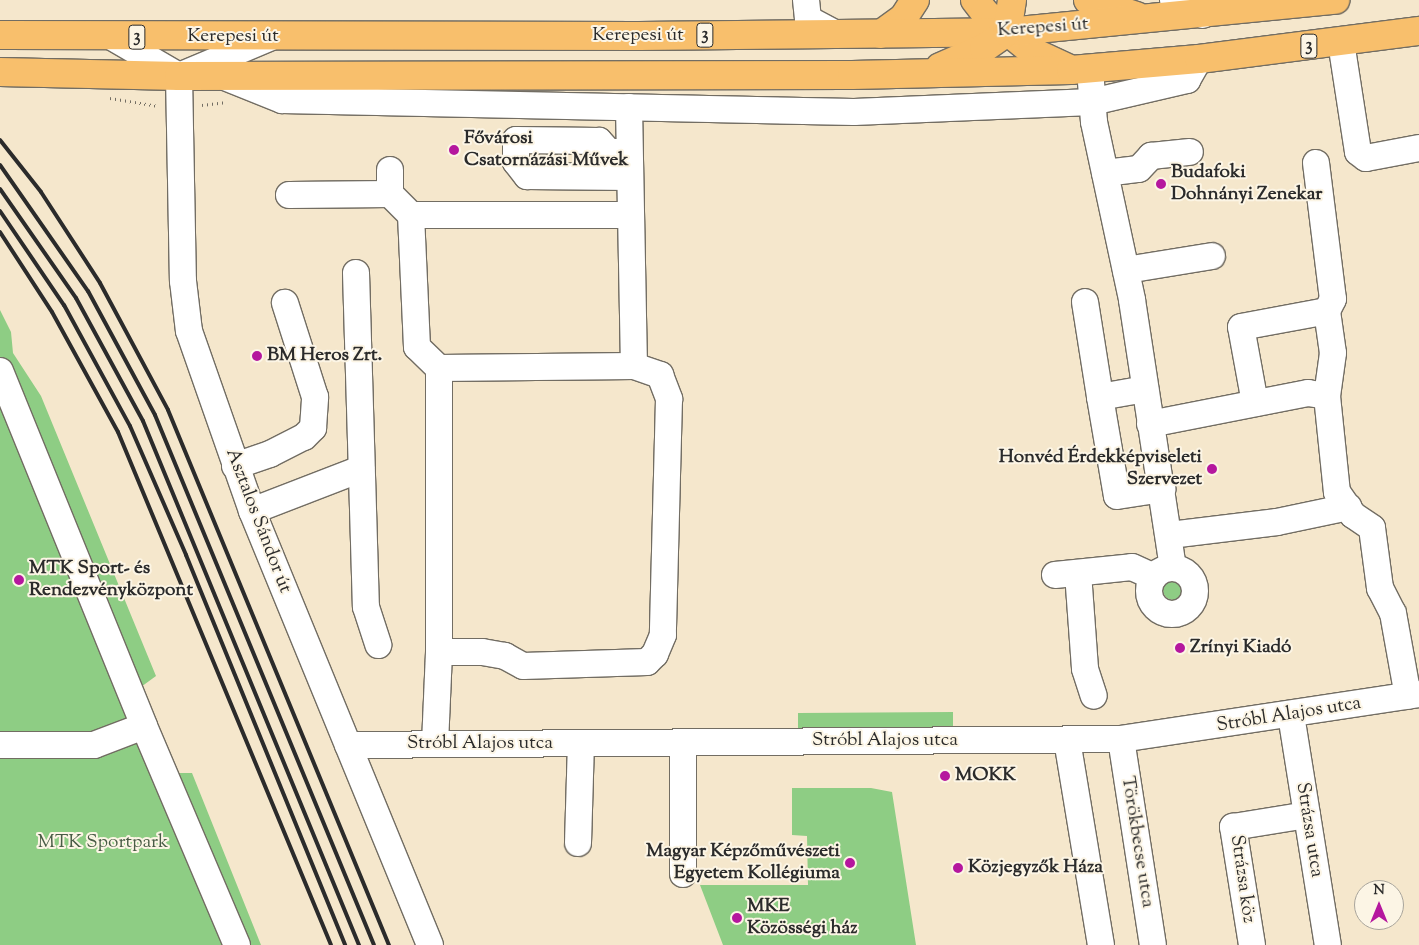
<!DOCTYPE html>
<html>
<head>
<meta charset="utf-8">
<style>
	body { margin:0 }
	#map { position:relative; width:1419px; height:945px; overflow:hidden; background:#f5e7cc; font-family:"Sorts Mill Goudy",serif }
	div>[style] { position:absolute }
	.green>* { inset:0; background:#8ecd84 }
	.round { border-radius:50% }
	.path>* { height:3px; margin-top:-1.5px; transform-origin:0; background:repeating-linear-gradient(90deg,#726d63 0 1px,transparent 0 5px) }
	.roads { filter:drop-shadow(1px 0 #726d63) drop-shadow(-1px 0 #726d63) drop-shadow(0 1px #726d63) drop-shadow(0 -1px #726d63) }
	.minor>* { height:26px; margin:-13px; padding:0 13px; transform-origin:13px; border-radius:13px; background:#fff }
	.minor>.ring { margin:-13px; padding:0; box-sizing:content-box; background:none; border:26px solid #fff; border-radius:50% }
	.major>* { height:28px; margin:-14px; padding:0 14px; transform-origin:14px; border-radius:14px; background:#f8bf6c }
	.rail>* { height:4px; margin:-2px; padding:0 2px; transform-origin:2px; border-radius:2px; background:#2b2b2b }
	.dots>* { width:14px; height:14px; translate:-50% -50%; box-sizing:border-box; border:2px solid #fcf5e5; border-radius:50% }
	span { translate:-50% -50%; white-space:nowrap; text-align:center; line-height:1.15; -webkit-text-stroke:4px #fcf5e5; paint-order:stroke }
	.shield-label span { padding:1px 4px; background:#fcf5e5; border:1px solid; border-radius:4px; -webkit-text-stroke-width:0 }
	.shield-label { font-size:18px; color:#2b2b2b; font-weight:700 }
	.street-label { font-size:19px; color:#2b2b2b }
	.poi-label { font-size:19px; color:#2b2b2b; font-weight:700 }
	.left { translate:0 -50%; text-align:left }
	.right { translate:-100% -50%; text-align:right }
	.park-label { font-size:19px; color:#495c46 }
	.north { position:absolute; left:1354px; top:880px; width:50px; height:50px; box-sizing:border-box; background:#fcf5e5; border:1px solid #a8a49b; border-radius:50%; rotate:0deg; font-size:14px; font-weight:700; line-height:20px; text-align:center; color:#2b2b2b }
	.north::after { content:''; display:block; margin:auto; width:18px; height:22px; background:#b5179e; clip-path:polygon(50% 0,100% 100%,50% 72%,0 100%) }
</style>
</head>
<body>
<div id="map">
	<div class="green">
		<i style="clip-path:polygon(0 310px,11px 332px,13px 353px,41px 396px,156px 676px,134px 692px,145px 707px,179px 773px,192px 773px,261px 945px,0 945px)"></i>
		<i class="round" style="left:1163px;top:580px;width:20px;height:20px"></i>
		<i style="clip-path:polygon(953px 712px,953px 730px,873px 730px,868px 727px,865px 730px,798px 731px,798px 713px)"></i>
		<i style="clip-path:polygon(792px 788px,871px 788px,892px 792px,916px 945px,723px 945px,700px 885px,808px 885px,807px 836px,792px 835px)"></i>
	</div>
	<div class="path">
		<i style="left:110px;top:98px;width:49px;rotate:9.5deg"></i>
		<i style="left:202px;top:105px;width:23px;rotate:-7deg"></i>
	</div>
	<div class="roads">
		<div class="minor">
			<i style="left:806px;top:0;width:19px;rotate:84deg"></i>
			<i style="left:808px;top:19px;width:32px;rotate:28deg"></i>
			<i style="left:1173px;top:0;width:33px;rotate:27deg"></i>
			<i style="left:112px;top:37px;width:78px;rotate:30.2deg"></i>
			<i style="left:179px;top:76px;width:101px;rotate:-22.8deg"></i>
			<i style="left:1341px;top:42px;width:111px;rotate:81.2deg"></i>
			<i style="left:1358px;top:152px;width:10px;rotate:37deg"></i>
			<i style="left:1366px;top:158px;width:54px;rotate:-10.7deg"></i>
			<i style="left:1090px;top:69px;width:53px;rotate:85.7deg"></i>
			<i style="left:1094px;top:122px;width:182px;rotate:77.9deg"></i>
			<i style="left:1132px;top:300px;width:270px;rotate:81.3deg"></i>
			<i style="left:179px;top:76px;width:205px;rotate:88.9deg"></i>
			<i style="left:183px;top:281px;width:50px;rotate:83.2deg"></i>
			<i style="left:189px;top:331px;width:191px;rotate:70.7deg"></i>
			<i style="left:252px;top:511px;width:469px;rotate:67.7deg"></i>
			<i style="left:222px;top:76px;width:65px;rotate:21.8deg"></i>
			<i style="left:282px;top:100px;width:572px;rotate:1.2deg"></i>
			<i style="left:854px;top:112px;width:238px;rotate:-2.4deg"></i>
			<i style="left:1092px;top:102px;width:98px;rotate:-13deg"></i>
			<i style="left:1187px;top:80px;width:24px;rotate:-60deg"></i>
			<i style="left:629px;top:107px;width:259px;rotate:88.9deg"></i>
			<i style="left:629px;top:152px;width:20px;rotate:180deg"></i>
			<i style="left:609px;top:152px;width:15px;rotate:-132deg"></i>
			<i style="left:599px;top:141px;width:83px;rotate:-179.3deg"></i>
			<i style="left:516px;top:140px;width:22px;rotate:90deg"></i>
			<i style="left:516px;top:162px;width:18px;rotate:52deg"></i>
			<i style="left:527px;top:176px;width:103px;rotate:0.6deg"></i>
			<i style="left:1316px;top:163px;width:137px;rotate:82.9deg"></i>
			<i style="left:1333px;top:299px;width:13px;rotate:117deg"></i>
			<i style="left:1327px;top:311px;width:42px;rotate:81.9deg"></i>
			<i style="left:1333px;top:353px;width:43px;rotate:97.9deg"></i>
			<i style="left:1327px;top:396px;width:97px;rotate:84.1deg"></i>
			<i style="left:1337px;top:492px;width:28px;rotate:55deg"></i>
			<i style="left:1353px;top:515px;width:23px;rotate:34deg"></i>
			<i style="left:1372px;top:528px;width:61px;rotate:82.4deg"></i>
			<i style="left:1380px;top:588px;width:28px;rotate:63deg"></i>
			<i style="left:1393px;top:613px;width:84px;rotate:79.8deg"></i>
			<i style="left:390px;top:170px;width:24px;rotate:90deg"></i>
			<i style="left:1105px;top:173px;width:34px;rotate:-7deg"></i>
			<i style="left:1139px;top:169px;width:18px;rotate:-47deg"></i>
			<i style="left:1151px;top:156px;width:39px;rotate:-6deg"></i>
			<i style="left:289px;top:195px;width:101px;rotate:-0.6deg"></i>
			<i style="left:390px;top:194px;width:30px;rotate:45deg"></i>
			<i style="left:411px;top:215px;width:132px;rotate:87.4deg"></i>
			<i style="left:417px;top:347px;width:30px;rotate:44deg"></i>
			<i style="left:411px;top:215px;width:219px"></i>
			<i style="left:1126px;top:270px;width:87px;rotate:-9.2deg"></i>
			<i style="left:356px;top:273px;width:334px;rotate:88.3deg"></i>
			<i style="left:366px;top:607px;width:40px;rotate:72deg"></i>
			<i style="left:1085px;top:302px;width:96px;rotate:81deg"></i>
			<i style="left:1100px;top:397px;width:46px;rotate:-10.1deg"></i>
			<i style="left:0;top:371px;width:383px;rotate:67.9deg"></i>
			<i style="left:144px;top:726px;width:238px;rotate:67deg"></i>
			<i style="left:1100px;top:397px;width:100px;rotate:80.3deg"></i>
			<i style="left:1117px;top:496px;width:46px;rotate:-8.8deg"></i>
			<i style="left:1255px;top:403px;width:77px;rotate:-100.4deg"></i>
			<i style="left:1241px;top:327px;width:87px;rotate:-10.5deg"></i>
			<i style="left:1150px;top:424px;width:161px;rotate:-11.1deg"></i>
			<i style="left:1308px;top:393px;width:19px;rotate:9deg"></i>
			<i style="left:235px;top:466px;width:37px;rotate:-19deg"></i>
			<i style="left:270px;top:454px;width:38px;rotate:-27deg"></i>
			<i style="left:304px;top:437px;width:13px;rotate:-45deg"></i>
			<i style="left:313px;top:428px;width:31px;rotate:-86deg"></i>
			<i style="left:315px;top:397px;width:99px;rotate:-107.7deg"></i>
			<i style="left:252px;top:511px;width:117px;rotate:-21.1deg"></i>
			<i style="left:1170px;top:535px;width:108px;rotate:-6.9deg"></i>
			<i style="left:1277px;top:522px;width:73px;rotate:-11.9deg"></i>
			<i class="ring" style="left:1149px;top:568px;width:20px;height:20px"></i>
			<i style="left:1078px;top:573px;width:96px;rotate:85.8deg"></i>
			<i style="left:1085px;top:669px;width:28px;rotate:72deg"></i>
			<i style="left:1055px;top:575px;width:77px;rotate:-5.9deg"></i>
			<i style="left:1132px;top:567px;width:24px;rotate:24deg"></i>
			<i style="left:1291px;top:715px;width:233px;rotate:80.9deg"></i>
			<i style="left:1121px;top:739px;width:208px;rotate:81.2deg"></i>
			<i style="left:1067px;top:740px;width:208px;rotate:80.6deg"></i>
			<i style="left:683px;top:742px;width:132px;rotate:90deg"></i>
			<i style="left:435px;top:744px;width:92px;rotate:-87.5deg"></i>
			<i style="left:439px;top:652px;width:284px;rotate:-90deg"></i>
			<i style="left:439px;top:368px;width:195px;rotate:-0.6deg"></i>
			<i style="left:634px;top:366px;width:28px;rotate:19deg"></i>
			<i style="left:660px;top:375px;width:26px;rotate:69deg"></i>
			<i style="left:669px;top:399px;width:236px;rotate:91.5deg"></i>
			<i style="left:663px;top:635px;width:21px;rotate:113deg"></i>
			<i style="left:655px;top:654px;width:11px;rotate:135deg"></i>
			<i style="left:647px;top:662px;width:124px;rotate:178.2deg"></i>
			<i style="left:523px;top:666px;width:21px;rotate:-151deg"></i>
			<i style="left:505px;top:656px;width:23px;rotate:-170deg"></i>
			<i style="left:482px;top:652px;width:43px;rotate:180deg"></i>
			<i style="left:0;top:745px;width:94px"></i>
			<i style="left:94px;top:745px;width:53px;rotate:-20.8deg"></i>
			<i style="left:348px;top:745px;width:773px;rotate:-0.44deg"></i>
			<i style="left:1121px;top:739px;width:301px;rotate:-8.6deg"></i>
			<i style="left:578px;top:843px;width:100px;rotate:-88.3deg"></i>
			<i style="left:1252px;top:945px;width:120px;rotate:-99.1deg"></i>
			<i style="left:1233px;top:827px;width:75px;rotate:-9.2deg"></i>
		</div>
		<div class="major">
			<i style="left:975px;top:0;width:16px;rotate:52deg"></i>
			<i style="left:985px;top:13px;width:62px;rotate:39.1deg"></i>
			<i style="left:1033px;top:52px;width:38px;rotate:25deg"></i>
			<i style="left:1088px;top:0;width:51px;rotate:18.4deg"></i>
			<i style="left:881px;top:34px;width:29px;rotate:-36deg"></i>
			<i style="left:904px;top:17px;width:20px;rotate:-57deg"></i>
			<i style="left:0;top:35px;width:639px;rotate:0.09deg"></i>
			<i style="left:639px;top:36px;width:368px;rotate:-0.6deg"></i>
			<i style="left:1007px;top:32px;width:330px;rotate:-5.6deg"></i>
			<i style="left:940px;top:67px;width:48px;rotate:-23.4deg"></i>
			<i style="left:984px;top:48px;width:28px;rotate:-35deg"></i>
			<i style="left:1007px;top:32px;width:32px;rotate:-81deg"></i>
			<i style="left:0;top:72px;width:179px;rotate:1.3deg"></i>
			<i style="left:179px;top:76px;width:673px;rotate:-0.09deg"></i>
			<i style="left:852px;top:75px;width:219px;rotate:-1.3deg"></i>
			<i style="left:1071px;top:70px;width:128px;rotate:-4.9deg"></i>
			<i style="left:1199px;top:59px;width:222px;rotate:-7.3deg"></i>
		</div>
	</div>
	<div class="rail">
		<i style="left:0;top:140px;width:66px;rotate:51.7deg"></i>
		<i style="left:41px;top:192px;width:108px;rotate:57deg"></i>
		<i style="left:100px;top:283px;width:144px;rotate:61.8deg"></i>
		<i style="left:168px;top:410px;width:579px;rotate:67.56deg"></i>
		<i style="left:0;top:165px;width:154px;rotate:55.1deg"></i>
		<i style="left:88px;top:291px;width:141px;rotate:61.6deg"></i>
		<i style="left:155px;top:415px;width:573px;rotate:67.55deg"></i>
		<i style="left:0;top:189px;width:133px;rotate:55.1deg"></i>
		<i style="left:76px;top:298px;width:140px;rotate:61.4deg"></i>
		<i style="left:143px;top:421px;width:567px;rotate:67.6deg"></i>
		<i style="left:0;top:211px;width:114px;rotate:55.8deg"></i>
		<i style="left:64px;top:305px;width:138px;rotate:61.4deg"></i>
		<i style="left:130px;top:426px;width:141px;rotate:66.5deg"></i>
		<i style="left:186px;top:555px;width:421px;rotate:67.8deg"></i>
		<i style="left:0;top:232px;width:95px;rotate:57deg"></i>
		<i style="left:52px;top:312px;width:137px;rotate:61.2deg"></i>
		<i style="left:118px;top:432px;width:555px;rotate:67.45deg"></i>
	</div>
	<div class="dots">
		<i style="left:454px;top:150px;background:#b5179e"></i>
		<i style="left:1161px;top:184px;background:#b5179e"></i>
		<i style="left:257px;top:356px;background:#b5179e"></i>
		<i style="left:1212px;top:469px;background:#b5179e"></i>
		<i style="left:19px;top:580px;background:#b5179e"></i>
		<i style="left:1180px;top:648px;background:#b5179e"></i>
		<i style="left:945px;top:776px;background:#b5179e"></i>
		<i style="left:850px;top:863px;background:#b5179e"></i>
		<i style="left:958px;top:868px;background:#b5179e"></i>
		<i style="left:737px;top:918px;background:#b5179e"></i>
	</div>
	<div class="shield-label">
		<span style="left:705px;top:35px">3</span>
		<span style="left:137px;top:37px">3</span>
		<span style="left:1309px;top:46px">3</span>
	</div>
	<div class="street-label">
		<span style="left:1043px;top:28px;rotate:-4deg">Kerepesi út</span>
		<span style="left:638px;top:36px">Kerepesi út</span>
		<span style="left:233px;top:37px">Kerepesi út</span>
		<span style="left:258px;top:521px;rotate:69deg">Asztalos Sándor út</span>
		<span style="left:1289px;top:715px;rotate:-9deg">Stróbl Alajos utca</span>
		<span style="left:885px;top:741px">Stróbl Alajos utca</span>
		<span style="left:480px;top:744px">Stróbl Alajos utca</span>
		<span style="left:1309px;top:830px;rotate:81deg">Strázsa utca</span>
		<span style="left:1137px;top:842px;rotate:81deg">Törökbecse utca</span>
		<span style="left:1242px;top:879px;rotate:82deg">Strázsa köz</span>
	</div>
	<div class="poi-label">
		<span class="left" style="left:464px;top:150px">Fővárosi<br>Csatornázási Művek</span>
		<span class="left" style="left:1171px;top:184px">Budafoki<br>Dohnányi Zenekar</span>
		<span class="left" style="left:267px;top:356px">BM Heros Zrt.</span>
		<span class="right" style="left:1202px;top:469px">Honvéd Érdekképviseleti<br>Szervezet</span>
		<span class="left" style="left:29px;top:580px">MTK Sport- és<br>Rendezvényközpont</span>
		<span class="left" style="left:1190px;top:648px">Zrínyi Kiadó</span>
		<span class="left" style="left:955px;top:776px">MOKK</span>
		<span class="right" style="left:840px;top:863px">Magyar Képzőművészeti<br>Egyetem Kollégiuma</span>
		<span class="left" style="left:968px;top:868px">Közjegyzők Háza</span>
		<span class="left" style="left:747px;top:918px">MKE<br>Közösségi ház</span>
	</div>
	<div class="park-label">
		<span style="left:103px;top:843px">MTK Sportpark</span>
	</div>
	<div class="north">N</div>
</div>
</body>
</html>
